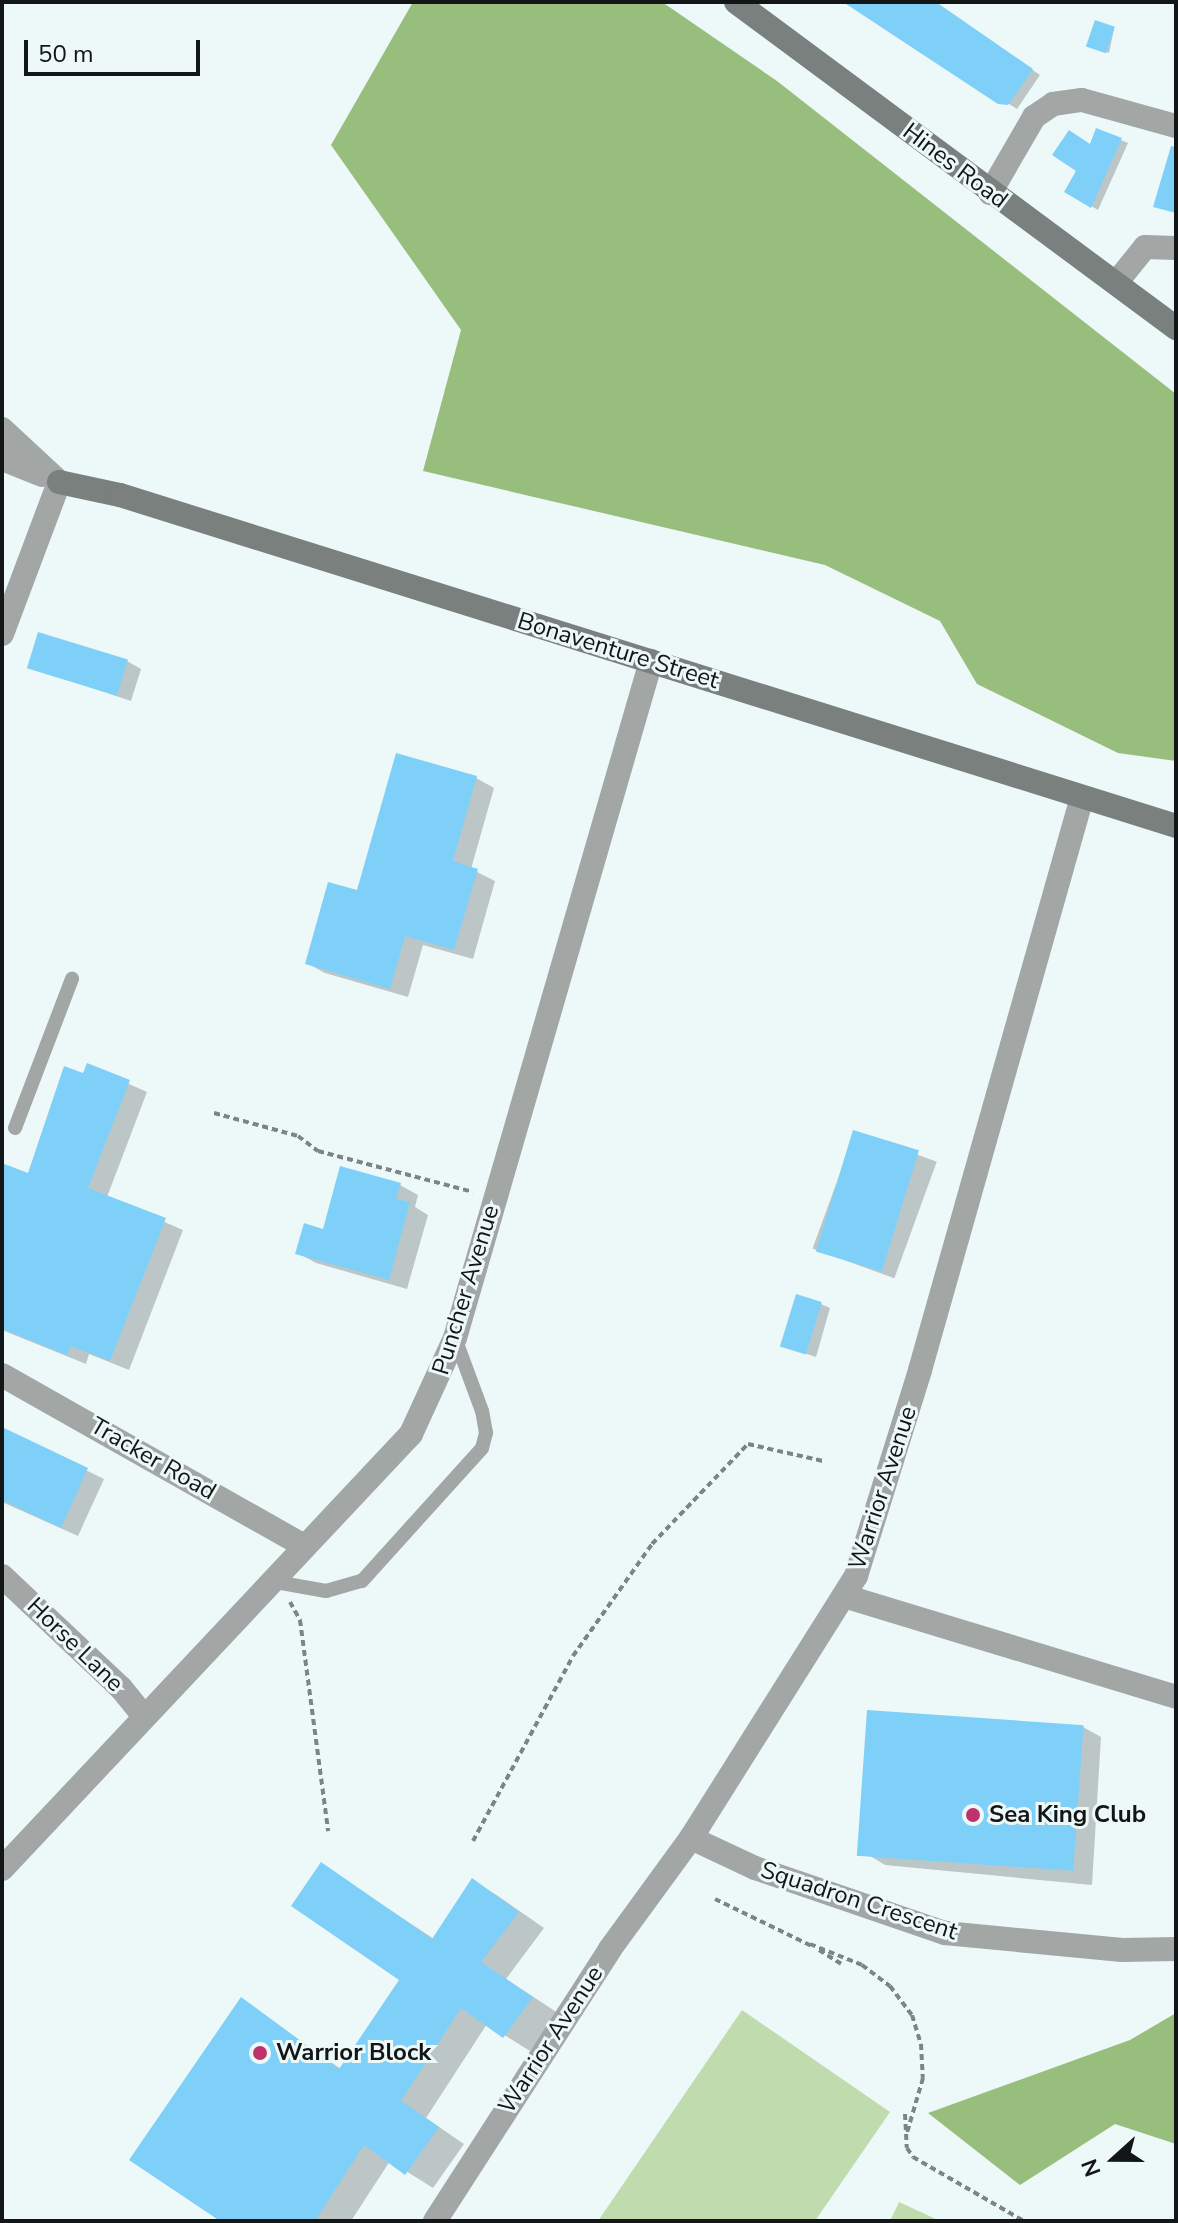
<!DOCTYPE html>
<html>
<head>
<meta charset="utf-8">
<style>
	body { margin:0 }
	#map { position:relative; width:1178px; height:2223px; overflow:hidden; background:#edf8f8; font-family:"Nunito Sans",sans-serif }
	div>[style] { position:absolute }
	.green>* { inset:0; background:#c0dcae }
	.forest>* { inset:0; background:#97be7d }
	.shadow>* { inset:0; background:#0003; transform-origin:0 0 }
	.building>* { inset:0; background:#7ed0f8; transform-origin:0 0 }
	.path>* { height:4px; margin-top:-2px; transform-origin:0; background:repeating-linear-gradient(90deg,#7d8485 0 6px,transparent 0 10px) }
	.lane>* { height:14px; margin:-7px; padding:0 7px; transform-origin:7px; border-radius:7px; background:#a2a6a4 }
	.street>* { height:24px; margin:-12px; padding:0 12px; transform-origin:12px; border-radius:12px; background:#a2a6a4 }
	.secondary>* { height:24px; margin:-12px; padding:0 12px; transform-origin:12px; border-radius:12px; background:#7a807d }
	.dots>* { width:22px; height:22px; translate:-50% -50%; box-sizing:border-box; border:4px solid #edf8f8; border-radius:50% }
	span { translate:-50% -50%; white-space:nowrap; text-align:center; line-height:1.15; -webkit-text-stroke:6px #edf8f8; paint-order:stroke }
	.street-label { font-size:24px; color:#131617 }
	.poi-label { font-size:24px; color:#131617; font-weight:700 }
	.left { translate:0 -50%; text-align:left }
	.frame { position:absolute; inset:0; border:4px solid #131617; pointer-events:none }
	.north { position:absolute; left:1074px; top:2119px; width:80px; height:80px; -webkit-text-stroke:6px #edf8f8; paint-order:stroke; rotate:249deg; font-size:22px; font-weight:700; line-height:32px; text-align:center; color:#131617 }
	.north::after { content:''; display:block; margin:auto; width:28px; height:36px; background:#131617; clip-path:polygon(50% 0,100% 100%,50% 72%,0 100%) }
	.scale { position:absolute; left:24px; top:40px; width:176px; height:36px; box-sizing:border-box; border:4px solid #131617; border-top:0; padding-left:10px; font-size:24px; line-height:28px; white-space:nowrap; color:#131617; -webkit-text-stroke:6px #edf8f8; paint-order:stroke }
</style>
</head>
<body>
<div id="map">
	<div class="green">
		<i style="clip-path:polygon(742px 2010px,890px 2112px,815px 2221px,598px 2221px)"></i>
		<i style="clip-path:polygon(899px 2202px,940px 2221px,890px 2221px)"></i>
	</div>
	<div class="forest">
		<i style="clip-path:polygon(413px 2px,662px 2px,777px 81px,1176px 394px,1176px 761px,1118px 753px,977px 684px,940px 621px,825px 565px,423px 471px,461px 330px,331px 145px)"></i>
		<i style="clip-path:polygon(1176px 2013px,1176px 2144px,1115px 2124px,1020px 2185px,928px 2113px,1130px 2040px)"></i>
	</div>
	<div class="shadow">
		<i style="clip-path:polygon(865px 2px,933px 2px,1040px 75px,1017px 109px,861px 10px)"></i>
		<i style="clip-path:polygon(1114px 29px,1109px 53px,1092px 47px)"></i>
		<i style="clip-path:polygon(1097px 130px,1128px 143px,1098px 210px,1066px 191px)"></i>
		<i style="clip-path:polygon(127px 661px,141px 669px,131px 701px,29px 667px)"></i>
		<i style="clip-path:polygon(476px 778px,494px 788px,471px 869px,495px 881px,473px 959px,423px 945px,408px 997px,325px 973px,307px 963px,359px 893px)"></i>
		<i style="clip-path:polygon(89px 1066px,147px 1092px,107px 1197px,183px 1230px,129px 1370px,89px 1354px,86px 1364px,2px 1330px,2px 1165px,29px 1176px)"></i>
		<i style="left:855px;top:1132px;width:87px;height:124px;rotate:20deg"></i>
		<i style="clip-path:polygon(400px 1185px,418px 1195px,415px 1207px,428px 1215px,407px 1289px,316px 1263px,298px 1253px)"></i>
		<i style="clip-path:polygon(821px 1304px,830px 1308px,816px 1357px,783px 1346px)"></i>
		<i style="clip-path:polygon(2px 1429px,104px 1479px,78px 1536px,2px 1502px)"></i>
		<i style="clip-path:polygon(1083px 1727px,1101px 1737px,1092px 1885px,885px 1865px,867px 1854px)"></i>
		<i style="clip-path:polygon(321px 1864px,434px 1939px,472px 1880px,498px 1896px,544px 1928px,506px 1979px,558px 2013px,530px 2051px,487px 2024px,426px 2118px,464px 2144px,433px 2188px,390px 2161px,351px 2221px,224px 2221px,241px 2000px,341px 2069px,402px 1979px)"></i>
	</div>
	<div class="building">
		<i style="clip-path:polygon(843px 2px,936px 2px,1033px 69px,1008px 105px,998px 104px)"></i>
		<i style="left:1095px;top:20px;width:21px;height:28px;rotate:19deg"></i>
		<i style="clip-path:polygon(1096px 128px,1122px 138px,1091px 208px,1064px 192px,1076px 171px,1052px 155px,1069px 130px,1090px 144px)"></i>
		<i style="clip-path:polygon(1171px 146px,1176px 147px,1176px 213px,1153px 207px)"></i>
		<i style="left:38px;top:632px;width:94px;height:38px;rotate:17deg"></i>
		<i style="clip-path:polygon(396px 753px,477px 776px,453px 861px,478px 869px,454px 950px,405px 936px,390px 989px,305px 964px,328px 882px,357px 890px)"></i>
		<i style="clip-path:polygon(87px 1063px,130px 1080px,88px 1188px,166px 1218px,110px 1361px,71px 1346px,67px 1355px,2px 1329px,2px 1163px,28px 1173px,64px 1066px,83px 1073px)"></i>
		<i style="left:853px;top:1130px;width:69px;height:127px;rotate:17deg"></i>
		<i style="clip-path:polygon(340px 1166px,401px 1183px,396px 1199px,410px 1202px,389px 1280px,295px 1254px,304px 1223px,323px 1229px)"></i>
		<i style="left:796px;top:1294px;width:27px;height:55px;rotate:17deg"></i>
		<i style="clip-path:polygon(2px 1427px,88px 1468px,61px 1528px,2px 1500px)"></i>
		<i style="left:867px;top:1710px;width:217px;height:146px;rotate:4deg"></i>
		<i style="clip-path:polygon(321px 1862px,432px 1939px,472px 1878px,519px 1912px,481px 1962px,533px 1997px,503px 2038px,461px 2008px,401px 2101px,439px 2127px,405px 2175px,364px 2145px,315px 2221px,220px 2221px,129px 2160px,241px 1997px,339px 2069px,399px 1980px,291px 1906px)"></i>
	</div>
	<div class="path">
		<i style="left:214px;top:1113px;width:87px;rotate:15.3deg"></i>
		<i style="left:298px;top:1136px;width:25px;rotate:37deg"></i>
		<i style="left:318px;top:1151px;width:160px;rotate:14.8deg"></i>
		<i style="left:290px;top:1602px;width:21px;rotate:61deg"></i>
		<i style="left:300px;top:1620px;width:213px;rotate:82.4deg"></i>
		<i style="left:473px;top:1841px;width:210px;rotate:-61.6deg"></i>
		<i style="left:573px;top:1656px;width:137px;rotate:-54.8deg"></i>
		<i style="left:652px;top:1544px;width:139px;rotate:-46.2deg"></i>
		<i style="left:748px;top:1444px;width:77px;rotate:12.8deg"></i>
		<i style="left:715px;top:1899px;width:108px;rotate:25.9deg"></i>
		<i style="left:810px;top:1944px;width:56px;rotate:22deg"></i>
		<i style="left:862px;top:1965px;width:35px;rotate:37deg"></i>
		<i style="left:890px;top:1986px;width:36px;rotate:53deg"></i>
		<i style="left:912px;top:2015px;width:30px;rotate:73deg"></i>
		<i style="left:921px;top:2044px;width:34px;rotate:87deg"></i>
		<i style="left:923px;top:2078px;width:60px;rotate:106.3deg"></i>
		<i style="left:819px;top:1950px;width:26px;rotate:32deg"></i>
		<i style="left:905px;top:2114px;width:34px;rotate:87deg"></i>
		<i style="left:907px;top:2148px;width:11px;rotate:56deg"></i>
		<i style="left:913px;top:2157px;width:128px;rotate:30deg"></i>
	</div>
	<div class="lane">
		<i style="left:15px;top:1128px;width:160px;rotate:-69.1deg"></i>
		<i style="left:270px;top:1581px;width:57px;rotate:10.1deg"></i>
		<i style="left:326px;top:1591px;width:37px;rotate:-16deg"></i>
		<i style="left:362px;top:1581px;width:179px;rotate:-47.9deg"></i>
		<i style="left:482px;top:1448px;width:16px;rotate:-75deg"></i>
		<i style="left:486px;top:1433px;width:22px;rotate:-100deg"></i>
		<i style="left:482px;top:1411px;width:78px;rotate:-110.3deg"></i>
	</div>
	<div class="street">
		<i style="left:990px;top:193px;width:88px;rotate:-59.9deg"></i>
		<i style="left:1034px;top:117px;width:23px;rotate:-34deg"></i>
		<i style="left:1053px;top:104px;width:29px;rotate:-8deg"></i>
		<i style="left:1082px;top:100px;width:98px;rotate:15.5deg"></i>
		<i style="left:1116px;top:283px;width:46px;rotate:-51.1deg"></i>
		<i style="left:1145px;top:247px;width:31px;rotate:2deg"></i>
		<i style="left:2px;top:429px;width:78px;rotate:42.9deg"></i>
		<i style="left:2px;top:459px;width:43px;rotate:21.8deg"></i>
		<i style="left:2px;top:634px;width:162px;rotate:-69.4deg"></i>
		<i style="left:2px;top:1375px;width:345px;rotate:29.5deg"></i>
		<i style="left:2px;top:1576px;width:163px;rotate:43.3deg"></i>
		<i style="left:121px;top:1688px;width:36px;rotate:51deg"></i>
		<i style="left:844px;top:1596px;width:347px;rotate:16.9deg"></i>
		<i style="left:691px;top:1838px;width:71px;rotate:25.1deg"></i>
		<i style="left:755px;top:1868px;width:201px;rotate:18.9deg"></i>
		<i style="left:945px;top:1933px;width:178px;rotate:5.5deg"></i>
		<i style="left:1122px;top:1950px;width:54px;rotate:-1.1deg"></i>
		<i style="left:2px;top:1869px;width:597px;rotate:-46.76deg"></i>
		<i style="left:411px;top:1434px;width:106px;rotate:-65.4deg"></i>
		<i style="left:455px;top:1338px;width:705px;rotate:-73.85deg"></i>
		<i style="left:435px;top:2221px;width:323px;rotate:-57.2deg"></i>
		<i style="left:610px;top:1949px;width:137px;rotate:-53.9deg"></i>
		<i style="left:691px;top:1838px;width:310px;rotate:-57.8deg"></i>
		<i style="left:856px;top:1576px;width:216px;rotate:-72.7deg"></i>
		<i style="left:920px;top:1370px;width:595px;rotate:-74.21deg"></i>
	</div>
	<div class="secondary">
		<i style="left:736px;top:2px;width:548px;rotate:36.54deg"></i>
		<i style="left:59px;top:482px;width:62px;rotate:12deg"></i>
		<i style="left:120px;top:495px;width:1107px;rotate:17.4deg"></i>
	</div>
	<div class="dots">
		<i style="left:973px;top:1815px;background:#be336b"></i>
		<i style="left:260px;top:2053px;background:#be336b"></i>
	</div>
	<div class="street-label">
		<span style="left:955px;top:166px;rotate:37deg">Hines Road</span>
		<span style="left:618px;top:651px;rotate:17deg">Bonaventure Street</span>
		<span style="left:466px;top:1290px;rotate:-73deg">Puncher Avenue</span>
		<span style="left:153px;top:1459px;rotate:30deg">Tracker Road</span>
		<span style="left:883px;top:1488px;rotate:-72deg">Warrior Avenue</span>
		<span style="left:75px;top:1645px;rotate:44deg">Horse Lane</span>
		<span style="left:859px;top:1901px;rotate:18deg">Squadron Crescent</span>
		<span style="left:551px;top:2040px;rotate:-57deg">Warrior Avenue</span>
	</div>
	<div class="poi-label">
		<span class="left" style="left:989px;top:1815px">Sea King Club</span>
		<span class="left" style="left:276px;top:2053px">Warrior Block</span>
	</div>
	<div class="frame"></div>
	<div class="north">N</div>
	<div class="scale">50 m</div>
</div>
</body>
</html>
